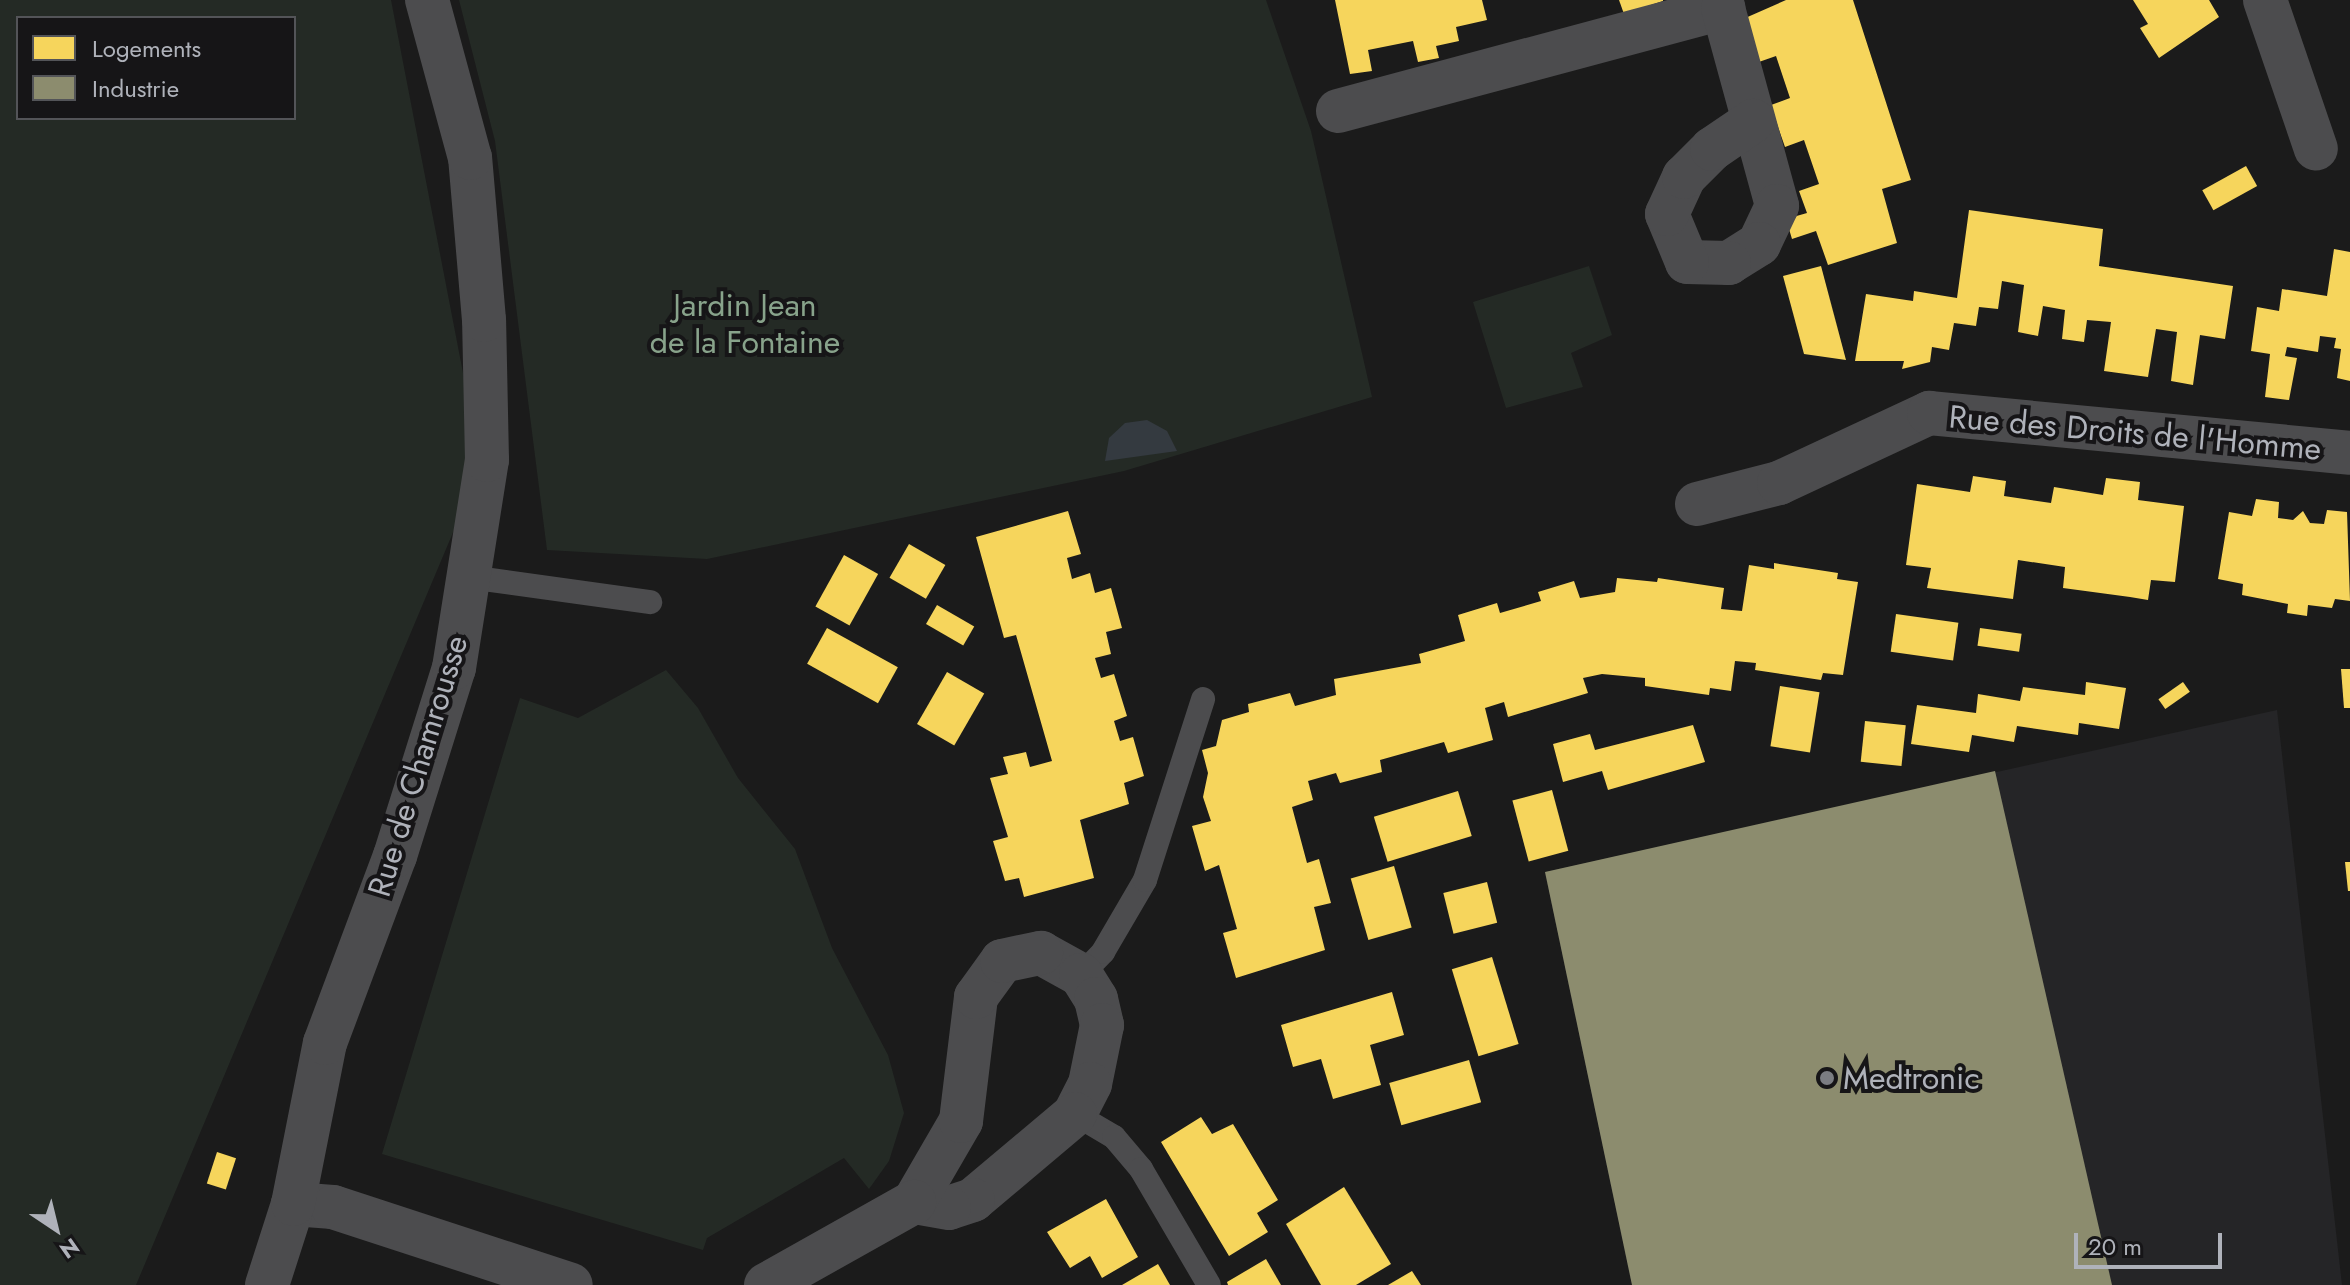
<!DOCTYPE html>
<html>
<head>
<meta charset="utf-8">
<style>
	body { margin:0 }
	#map { position:relative; width:2350px; height:1285px; overflow:hidden; background:#1b1b1b; font-family:Jost,sans-serif }
	div>[style] { position:absolute }
	.built>* { inset:0; background:#252527 }
	.green>* { inset:0; background:#242a25 }
	.water>* { inset:0; background:#343a40 }
	.homes>* { inset:0; background:#f6d55c; transform-origin:0 0 }
	.industry>* { inset:0; background:#8c8c6e }
	.lane>* { height:24px; margin:-12px; padding:0 12px; transform-origin:12px; border-radius:12px; background:#4c4c4e }
	.street>* { height:44px; margin:-22px; padding:0 22px; transform-origin:22px; border-radius:22px; background:#4c4c4e }
	.dots>* { width:22px; height:22px; translate:-50% -50%; box-sizing:border-box; border:4px solid #161517; border-radius:50% }
	span { translate:-50% -50%; white-space:nowrap; text-align:center; line-height:1.15; -webkit-text-stroke:8px #161517; paint-order:stroke }
	.park-label { font-size:32px; color:#88a38b }
	.street-label { font-size:32px; color:#afb2ba }
	.poi-label { font-size:32px; color:#afb2ba }
	.left { translate:0 -50%; text-align:left }
	.legend { position:absolute; left:16px; top:16px; width:280px; height:104px; box-sizing:border-box; background:#161517; border:2px solid #535458; margin:0; padding:10px 14px; list-style:none; font-size:24px; color:#afb2ba }
	.legend li { display:flex; align-items:center; gap:16px; height:40px }
	.legend b { width:40px; border:2px solid #535458 }
	.north { position:absolute; left:16px; top:1189px; width:80px; height:80px; -webkit-text-stroke:6px #161517; paint-order:stroke; rotate:145deg; font-size:22px; font-weight:700; line-height:32px; text-align:center; color:#afb2ba }
	.north::after { content:''; display:block; margin:auto; width:28px; height:36px; background:#afb2ba; clip-path:polygon(50% 0,100% 100%,50% 72%,0 100%) }
	.scale { position:absolute; left:2074px; top:1233px; width:148px; height:36px; box-sizing:border-box; border:4px solid #afb2ba; border-top:0; padding-left:10px; font-size:24px; line-height:28px; white-space:nowrap; color:#afb2ba; -webkit-text-stroke:6px #161517; paint-order:stroke }
</style>
</head>
<body>
<div id="map">
	<div class="built">
		<i style="clip-path:polygon(2277px 710px,2342px 1285px,1632px 1285px,1545px 872px)"></i>
	</div>
	<div class="green">
		<i style="clip-path:polygon(evenodd,0 0,391px 0,481px 466px,136px 1285px,0 1285px,0 0,18px 18px,294px 18px,294px 118px,18px 118px,18px 18px)"></i>
		<i style="clip-path:polygon(459px 0,1266px 0,1311px 131px,1372px 397px,1124px 471px,707px 559px,547px 550px,495px 141px)"></i>
		<i style="clip-path:polygon(1589px 266px,1612px 335px,1571px 353px,1583px 387px,1506px 408px,1473px 302px)"></i>
		<i style="clip-path:polygon(666px 670px,698px 708px,738px 778px,795px 849px,832px 948px,888px 1055px,904px 1113px,889px 1161px,869px 1189px,844px 1158px,707px 1238px,703px 1250px,382px 1154px,520px 698px,578px 718px)"></i>
	</div>
	<div class="water">
		<i style="clip-path:polygon(1147px 420px,1167px 431px,1177px 451px,1105px 461px,1109px 438px,1125px 423px)"></i>
	</div>
	<div class="homes">
		<i style="clip-path:polygon(1335px 0,1482px 0,1487px 20px,1456px 27px,1459px 41px,1436px 46px,1439px 58px,1418px 62px,1413px 41px,1368px 50px,1372px 71px,1350px 74px)"></i>
		<i style="clip-path:polygon(1619px 0,1663px 0,1663px 1px,1624px 14px)"></i>
		<i style="clip-path:polygon(1786px 0,1853px 0,1911px 180px,1882px 189px,1897px 243px,1828px 265px,1816px 231px,1792px 239px,1786px 219px,1807px 213px,1799px 191px,1819px 184px,1804px 140px,1785px 147px,1778px 127px,1771px 105px,1790px 98px,1776px 56px,1756px 63px,1743px 19px)"></i>
		<i style="clip-path:polygon(2133px 0,2209px 0,2219px 17px,2159px 58px,2140px 28px,2148px 24px)"></i>
		<i style="left:2246px;top:166px;width:23px;height:50px;rotate:61deg"></i>
		<i style="clip-path:polygon(1969px 210px,2103px 229px,2099px 266px,2233px 286px,2225px 339px,2200px 335px,2193px 385px,2171px 381px,2177px 332px,2156px 329px,2148px 377px,2104px 371px,2111px 322px,2087px 320px,2084px 342px,2062px 339px,2065px 310px,2043px 306px,2038px 336px,2018px 332px,2024px 285px,2002px 281px,1998px 309px,1979px 307px,1976px 326px,1954px 323px,1949px 350px,1932px 347px,1930px 362px,1902px 369px,1904px 361px,1855px 361px,1866px 294px,1913px 301px,1914px 291px,1957px 298px)"></i>
		<i style="clip-path:polygon(2334px 249px,2350px 252px,2350px 381px,2337px 378px,2341px 349px,2334px 348px,2336px 338px,2320px 336px,2318px 352px,2287px 347px,2285px 356px,2297px 358px,2289px 400px,2265px 397px,2270px 354px,2251px 351px,2257px 307px,2279px 311px,2282px 289px,2327px 296px)"></i>
		<i style="clip-path:polygon(1821px 266px,1846px 360px,1804px 354px,1783px 276px)"></i>
		<i style="clip-path:polygon(1973px 476px,2006px 481px,2004px 496px,2051px 503px,2054px 487px,2103px 495px,2106px 478px,2140px 482px,2138px 500px,2184px 506px,2175px 582px,2151px 580px,2148px 600px,2130px 597px,2063px 588px,2065px 567px,2018px 560px,2013px 599px,1927px 588px,1931px 568px,1906px 565px,1917px 484px,1970px 492px)"></i>
		<i style="clip-path:polygon(2256px 499px,2279px 502px,2278px 518px,2293px 520px,2303px 511px,2310px 523px,2324px 524px,2327px 510px,2347px 512px,2350px 601px,2335px 599px,2332px 608px,2308px 605px,2307px 616px,2287px 613px,2288px 604px,2242px 595px,2243px 584px,2218px 579px,2229px 512px,2252px 516px)"></i>
		<i style="clip-path:polygon(1068px 511px,1081px 554px,1067px 558px,1072px 579px,1090px 573px,1095px 593px,1111px 588px,1122px 628px,1106px 632px,1111px 654px,1095px 658px,1101px 678px,1114px 674px,1127px 716px,1114px 721px,1120px 741px,1133px 737px,1144px 776px,1124px 783px,1129px 804px,1080px 820px,1094px 878px,1024px 897px,1019px 878px,1005px 881px,993px 841px,1008px 837px,990px 778px,1008px 774px,1003px 757px,1026px 752px,1030px 767px,1052px 761px,1016px 635px,1004px 638px,976px 537px)"></i>
		<i style="left:909px;top:544px;width:42px;height:39px;rotate:30deg"></i>
		<i style="left:844px;top:555px;width:39px;height:59px;rotate:29deg"></i>
		<i style="clip-path:polygon(1774px 563px,1838px 573px,1837px 579px,1858px 582px,1843px 675px,1823px 673px,1821px 680px,1755px 670px,1756px 663px,1735px 661px,1731px 691px,1710px 688px,1709px 695px,1645px 686px,1645px 678px,1602px 674px,1583px 678px,1588px 693px,1508px 717px,1504px 702px,1485px 708px,1493px 740px,1448px 753px,1444px 742px,1380px 760px,1382px 772px,1340px 783px,1336px 773px,1308px 781px,1313px 800px,1292px 807px,1307px 863px,1319px 859px,1331px 903px,1314px 907px,1325px 950px,1236px 978px,1223px 933px,1237px 929px,1219px 865px,1205px 871px,1192px 826px,1211px 821px,1203px 797px,1208px 773px,1202px 750px,1216px 746px,1222px 720px,1249px 712px,1248px 704px,1290px 693px,1295px 706px,1336px 695px,1334px 679px,1421px 663px,1419px 654px,1465px 641px,1458px 615px,1497px 603px,1500px 613px,1541px 601px,1538px 592px,1574px 581px,1580px 598px,1615px 592px,1617px 578px,1657px 582px,1658px 578px,1724px 588px,1721px 609px,1742px 611px,1749px 565px,1774px 569px)"></i>
		<i style="left:937px;top:605px;width:43px;height:22px;rotate:30deg"></i>
		<i style="left:1896px;top:614px;width:63px;height:38px;rotate:8deg"></i>
		<i style="left:827px;top:628px;width:81px;height:41px;rotate:29deg"></i>
		<i style="left:1980px;top:628px;width:42px;height:18px;rotate:8deg"></i>
		<i style="clip-path:polygon(2341px 669px,2350px 669px,2350px 708px,2344px 708px)"></i>
		<i style="left:947px;top:672px;width:43px;height:60px;rotate:30deg"></i>
		<i style="clip-path:polygon(2086px 682px,2126px 688px,2119px 729px,2079px 723px,2078px 735px,2017px 726px,2014px 742px,1972px 735px,1969px 752px,1911px 744px,1917px 705px,1976px 713px,1978px 694px,2020px 701px,2023px 687px,2085px 695px)"></i>
		<i style="left:2183px;top:682px;width:12px;height:30px;rotate:55deg"></i>
		<i style="left:1780px;top:686px;width:40px;height:61px;rotate:9deg"></i>
		<i style="left:1865px;top:721px;width:41px;height:41px;rotate:6deg"></i>
		<i style="clip-path:polygon(1693px 725px,1705px 762px,1608px 790px,1602px 771px,1563px 782px,1553px 744px,1590px 734px,1595px 750px)"></i>
		<i style="left:1552px;top:790px;width:63px;height:41px;rotate:75deg"></i>
		<i style="left:1458px;top:791px;width:47px;height:88px;rotate:73deg"></i>
		<i style="clip-path:polygon(2345px 862px,2350px 862px,2350px 891px,2348px 891px)"></i>
		<i style="left:1394px;top:866px;width:64px;height:45px;rotate:74deg"></i>
		<i style="left:1487px;top:882px;width:42px;height:45px;rotate:76deg"></i>
		<i style="left:1492px;top:957px;width:91px;height:42px;rotate:73deg"></i>
		<i style="clip-path:polygon(1392px 992px,1404px 1035px,1370px 1045px,1381px 1085px,1333px 1099px,1321px 1059px,1293px 1067px,1281px 1025px)"></i>
		<i style="left:1469px;top:1060px;width:44px;height:83px;rotate:74deg"></i>
		<i style="clip-path:polygon(1201px 1117px,1212px 1134px,1233px 1124px,1278px 1200px,1257px 1213px,1268px 1232px,1229px 1256px,1161px 1142px)"></i>
		<i style="left:217px;top:1152px;width:20px;height:33px;rotate:18deg"></i>
		<i style="clip-path:polygon(1344px 1187px,1391px 1264px,1356px 1285px,1321px 1285px,1286px 1224px)"></i>
		<i style="clip-path:polygon(1106px 1199px,1138px 1257px,1102px 1278px,1090px 1256px,1070px 1268px,1047px 1232px)"></i>
		<i style="clip-path:polygon(1266px 1259px,1281px 1285px,1228px 1285px,1227px 1282px)"></i>
		<i style="clip-path:polygon(1158px 1264px,1170px 1285px,1122px 1285px)"></i>
		<i style="clip-path:polygon(1412px 1271px,1421px 1285px,1388px 1285px)"></i>
	</div>
	<div class="industry">
		<i style="clip-path:polygon(1995px 771px,2112px 1285px,1632px 1285px,1545px 872px)"></i>
	</div>
	<div class="lane">
		<i style="left:469px;top:577px;width:183px;rotate:7.9deg"></i>
		<i style="left:1081px;top:975px;width:32px;rotate:-46deg"></i>
		<i style="left:1103px;top:952px;width:83px;rotate:-59.7deg"></i>
		<i style="left:1145px;top:880px;width:190px;rotate:-72.2deg"></i>
		<i style="left:1075px;top:1114px;width:45px;rotate:30.5deg"></i>
		<i style="left:1114px;top:1137px;width:42px;rotate:49.8deg"></i>
		<i style="left:1141px;top:1169px;width:134px;rotate:59.6deg"></i>
	</div>
	<div class="street">
		<i style="left:2265px;top:0;width:157px;rotate:71.1deg"></i>
		<i style="left:1338px;top:111px;width:399px;rotate:-15deg"></i>
		<i style="left:1723px;top:8px;width:205px;rotate:74.7deg"></i>
		<i style="left:1777px;top:206px;width:42px;rotate:115.3deg"></i>
		<i style="left:1759px;top:244px;width:36px;rotate:148deg"></i>
		<i style="left:1729px;top:263px;width:42px;rotate:-178.6deg"></i>
		<i style="left:1687px;top:262px;width:52px;rotate:-112.6deg"></i>
		<i style="left:1667px;top:214px;width:41px;rotate:-65.3deg"></i>
		<i style="left:1684px;top:177px;width:40px;rotate:-45deg"></i>
		<i style="left:1712px;top:149px;width:50px;rotate:-34.3deg"></i>
		<i style="left:1697px;top:504px;width:85px;rotate:-14.4deg"></i>
		<i style="left:1779px;top:483px;width:166px;rotate:-25deg"></i>
		<i style="left:1929px;top:413px;width:423px;rotate:5.4deg"></i>
		<i style="left:1041px;top:953px;width:46px;rotate:28.8deg"></i>
		<i style="left:1081px;top:975px;width:28px;rotate:58deg"></i>
		<i style="left:1096px;top:999px;width:27px;rotate:77deg"></i>
		<i style="left:1102px;top:1025px;width:60px;rotate:101.5deg"></i>
		<i style="left:1090px;top:1084px;width:34px;rotate:117deg"></i>
		<i style="left:1075px;top:1114px;width:133px;rotate:139.9deg"></i>
		<i style="left:973px;top:1200px;width:25px;rotate:162deg"></i>
		<i style="left:949px;top:1208px;width:36px;rotate:-170deg"></i>
		<i style="left:914px;top:1202px;width:94px;rotate:-59.9deg"></i>
		<i style="left:961px;top:1121px;width:125px;rotate:-83.1deg"></i>
		<i style="left:976px;top:997px;width:44px;rotate:-54.2deg"></i>
		<i style="left:1002px;top:961px;width:40px;rotate:-12deg"></i>
		<i style="left:293px;top:1204px;width:40px;rotate:4.3deg"></i>
		<i style="left:333px;top:1207px;width:250px;rotate:18.1deg"></i>
		<i style="left:267px;top:1285px;width:85px;rotate:-72.2deg"></i>
		<i style="left:293px;top:1204px;width:164px;rotate:-78.8deg"></i>
		<i style="left:325px;top:1043px;width:200px;rotate:-69.5deg"></i>
		<i style="left:395px;top:856px;width:197px;rotate:-72.6deg"></i>
		<i style="left:454px;top:668px;width:211px;rotate:-81deg"></i>
		<i style="left:487px;top:460px;width:140px;rotate:-91.2deg"></i>
		<i style="left:484px;top:320px;width:163px;rotate:-94.9deg"></i>
		<i style="left:470px;top:158px;width:164px;rotate:-105.2deg"></i>
		<i style="left:766px;top:1285px;width:170px;rotate:-29.3deg"></i>
	</div>
	<div class="dots">
		<i style="left:1827px;top:1078px;background:#7b7d82"></i>
	</div>
	<div class="park-label">
		<span style="left:745px;top:324px">Jardin Jean<br>de la Fontaine</span>
	</div>
	<div class="street-label">
		<span style="left:2135px;top:433px;rotate:5deg">Rue des Droits de l'Homme</span>
		<span style="left:418px;top:766px;rotate:-73deg">Rue de Chamrousse</span>
	</div>
	<div class="poi-label">
		<span class="left" style="left:1843px;top:1078px">Medtronic</span>
	</div>
	<ul class="legend">
	<li><b style="height:22px;background:#f6d55c"></b>Logements</li>
	<li><b style="height:22px;background:#8c8c6e"></b>Industrie</li>
	</ul>
	<div class="north">N</div>
	<div class="scale">20 m</div>
</div>
</body>
</html>
